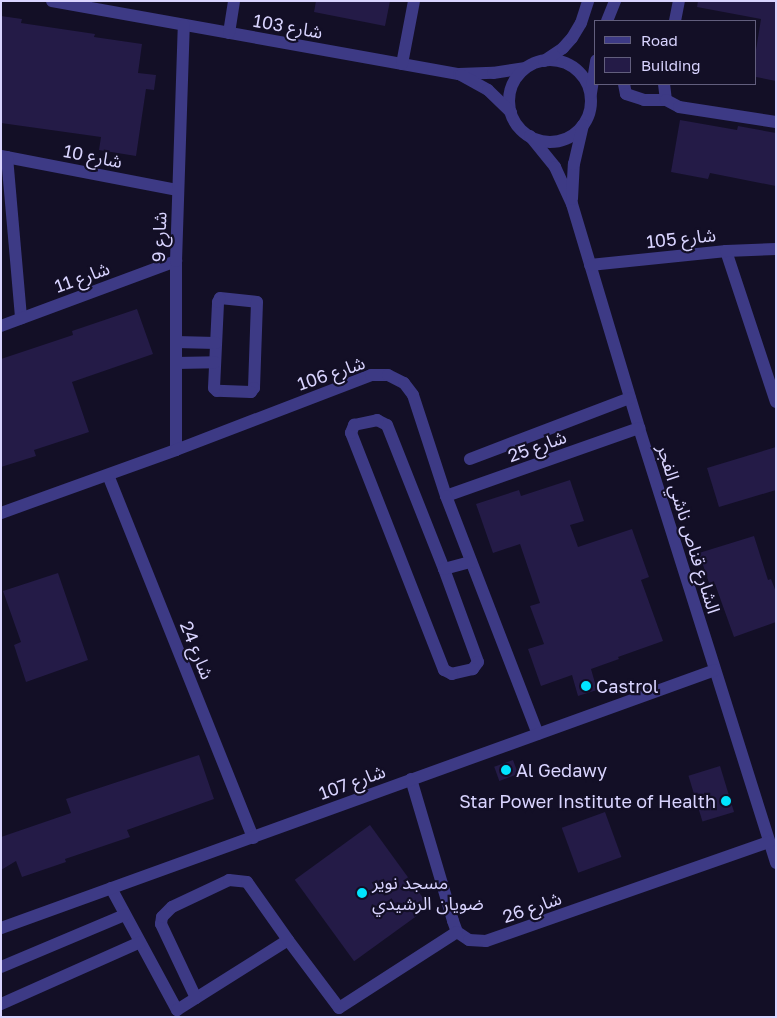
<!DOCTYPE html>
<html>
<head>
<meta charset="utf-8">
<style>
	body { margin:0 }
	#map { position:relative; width:777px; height:1018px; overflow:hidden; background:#130f26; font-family:"Golos Text","Noto Sans Arabic",sans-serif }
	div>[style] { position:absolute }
	.building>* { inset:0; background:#241b47; transform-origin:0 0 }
	.minor>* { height:12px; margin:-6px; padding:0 6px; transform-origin:6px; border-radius:6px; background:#3d3a85 }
	.minor>.ring { margin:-6px; padding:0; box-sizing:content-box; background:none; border:12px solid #3d3a85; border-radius:50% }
	.dots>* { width:14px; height:14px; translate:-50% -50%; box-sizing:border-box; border:2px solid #130f26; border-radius:50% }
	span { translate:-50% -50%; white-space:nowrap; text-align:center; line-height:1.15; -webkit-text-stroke:4.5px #130f26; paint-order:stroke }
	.street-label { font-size:18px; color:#d9d4ff }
	.poi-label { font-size:18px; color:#d9d4ff }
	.left { translate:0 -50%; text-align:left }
	.right { translate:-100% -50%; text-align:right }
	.frame { position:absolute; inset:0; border:2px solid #d9d4ff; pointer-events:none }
	.legend { position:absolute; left:594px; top:20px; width:162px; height:65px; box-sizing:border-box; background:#130f26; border:1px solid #625e7d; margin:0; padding:6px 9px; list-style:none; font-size:15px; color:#d9d4ff }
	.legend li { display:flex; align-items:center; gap:10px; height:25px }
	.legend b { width:25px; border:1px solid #625e7d }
</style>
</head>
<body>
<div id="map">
	<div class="building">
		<i style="clip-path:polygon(316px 1px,390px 1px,385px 26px,314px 12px)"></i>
		<i style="clip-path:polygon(698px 1px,776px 1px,776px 81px,756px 77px,756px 50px,761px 19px,697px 7px)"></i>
		<i style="clip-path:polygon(1px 16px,22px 19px,21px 23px,95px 34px,94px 37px,142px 44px,138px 73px,156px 75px,154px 90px,146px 89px,136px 156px,99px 150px,101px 137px,1px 123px)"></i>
		<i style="clip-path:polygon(680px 120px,737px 130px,738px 126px,776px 133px,776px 186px,710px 173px,708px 179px,671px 172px)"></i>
		<i style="clip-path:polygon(137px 309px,153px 354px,72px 382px,89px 432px,34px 450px,36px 456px,1px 467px,1px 359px,73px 335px,72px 331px)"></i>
		<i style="clip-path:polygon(776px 447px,776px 490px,719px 507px,707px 468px)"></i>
		<i style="clip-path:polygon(570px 480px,584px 521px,570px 525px,578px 547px,632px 529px,649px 577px,641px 580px,663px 641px,618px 657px,619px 659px,591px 669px,597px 690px,578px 696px,572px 675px,541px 686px,528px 649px,544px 644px,530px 606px,540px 603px,520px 544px,493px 553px,476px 504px,519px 490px,521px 496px)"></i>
		<i style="clip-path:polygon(754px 536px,768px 580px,771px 579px,776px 592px,776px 622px,734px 637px,715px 584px,710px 586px,699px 553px)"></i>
		<i style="clip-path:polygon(58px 573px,88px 660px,26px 682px,14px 645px,21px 642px,3px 591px)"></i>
		<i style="clip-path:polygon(199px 755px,214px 799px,127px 830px,130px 837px,65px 859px,66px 862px,22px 877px,16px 861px,1px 870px,1px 837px,71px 813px,66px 799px)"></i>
		<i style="left:513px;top:760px;width:15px;height:20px;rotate:70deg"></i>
		<i style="left:720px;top:766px;width:48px;height:33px;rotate:73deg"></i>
		<i style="left:605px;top:812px;width:48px;height:46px;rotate:70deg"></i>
		<i style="left:370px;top:825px;width:101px;height:93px;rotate:54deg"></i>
	</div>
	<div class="minor">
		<i style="left:52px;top:1px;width:413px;rotate:10.2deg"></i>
		<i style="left:459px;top:74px;width:34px;rotate:-2deg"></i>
		<i style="left:493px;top:73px;width:33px;rotate:-9deg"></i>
		<i style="left:607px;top:21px;width:22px;rotate:-68deg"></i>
		<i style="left:675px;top:21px;width:20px;rotate:-79deg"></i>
		<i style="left:229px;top:33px;width:32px;rotate:-81deg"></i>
		<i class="ring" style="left:509px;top:60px;width:70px;height:70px"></i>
		<i style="left:544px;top:61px;width:23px;rotate:-34deg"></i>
		<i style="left:563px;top:48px;width:13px;rotate:-48deg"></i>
		<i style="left:572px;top:38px;width:17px;rotate:-59deg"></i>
		<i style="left:581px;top:23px;width:23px;rotate:-72deg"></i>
		<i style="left:402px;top:64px;width:64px;rotate:-79.2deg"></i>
		<i style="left:461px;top:75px;width:31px;rotate:29deg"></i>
		<i style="left:488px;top:90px;width:32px;rotate:44deg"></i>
		<i style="left:624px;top:84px;width:10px;rotate:79deg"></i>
		<i style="left:626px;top:94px;width:19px;rotate:18deg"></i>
		<i style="left:644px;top:100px;width:22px"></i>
		<i style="left:664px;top:84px;width:16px;rotate:83deg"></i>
		<i style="left:666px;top:100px;width:15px;rotate:28deg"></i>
		<i style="left:679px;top:107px;width:98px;rotate:8.8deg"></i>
		<i style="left:591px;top:93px;width:33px;rotate:-81deg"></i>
		<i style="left:530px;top:136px;width:40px;rotate:51deg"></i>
		<i style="left:555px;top:167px;width:41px;rotate:65.3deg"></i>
		<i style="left:572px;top:204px;width:234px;rotate:73.3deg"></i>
		<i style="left:639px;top:428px;width:456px;rotate:72.5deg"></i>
		<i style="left:1px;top:156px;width:180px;rotate:10.9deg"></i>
		<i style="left:7px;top:157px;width:162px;rotate:85deg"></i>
		<i style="left:572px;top:199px;width:35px;rotate:-87deg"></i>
		<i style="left:574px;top:164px;width:40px;rotate:-77deg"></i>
		<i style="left:726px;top:251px;width:159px;rotate:71.7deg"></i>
		<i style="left:590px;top:265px;width:137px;rotate:-5.9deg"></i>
		<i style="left:726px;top:251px;width:50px;rotate:-2.3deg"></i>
		<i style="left:220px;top:298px;width:37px;rotate:6deg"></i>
		<i style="left:257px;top:302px;width:86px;rotate:92deg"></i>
		<i style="left:254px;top:388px;width:5px;rotate:127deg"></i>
		<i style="left:251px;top:392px;width:34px;rotate:-178deg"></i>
		<i style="left:217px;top:391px;width:4px;rotate:-135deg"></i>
		<i style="left:214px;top:388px;width:86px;rotate:-87.3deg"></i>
		<i style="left:218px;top:302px;width:4px;rotate:-63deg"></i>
		<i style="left:1px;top:326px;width:187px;rotate:-20.4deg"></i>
		<i style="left:176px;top:342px;width:40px;rotate:1.4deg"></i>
		<i style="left:176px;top:363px;width:39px;rotate:-1deg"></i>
		<i style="left:377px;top:420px;width:11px;rotate:27deg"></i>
		<i style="left:387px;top:425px;width:155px;rotate:68.4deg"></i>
		<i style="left:444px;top:569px;width:99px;rotate:69.9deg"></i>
		<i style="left:478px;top:662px;width:9px;rotate:126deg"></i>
		<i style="left:473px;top:669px;width:22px;rotate:167deg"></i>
		<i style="left:452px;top:674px;width:9px;rotate:-153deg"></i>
		<i style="left:444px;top:670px;width:255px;rotate:-111.4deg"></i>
		<i style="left:351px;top:433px;width:9px;rotate:-69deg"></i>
		<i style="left:354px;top:425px;width:24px;rotate:-12deg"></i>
		<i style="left:176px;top:450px;width:189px;rotate:-90deg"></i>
		<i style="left:176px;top:261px;width:236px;rotate:-88.1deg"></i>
		<i style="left:470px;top:459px;width:171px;rotate:-20.9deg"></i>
		<i style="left:108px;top:475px;width:391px;rotate:68.2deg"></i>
		<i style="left:446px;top:496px;width:205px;rotate:-19.4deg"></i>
		<i style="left:1px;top:513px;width:186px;rotate:-19.8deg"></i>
		<i style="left:176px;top:450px;width:209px;rotate:-21deg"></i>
		<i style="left:371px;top:375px;width:17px"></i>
		<i style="left:388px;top:375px;width:18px;rotate:27deg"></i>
		<i style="left:404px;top:383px;width:15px;rotate:53deg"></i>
		<i style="left:413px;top:395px;width:106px;rotate:71.9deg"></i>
		<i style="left:446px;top:496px;width:255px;rotate:68.9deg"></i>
		<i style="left:444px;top:569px;width:28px;rotate:-15deg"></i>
		<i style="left:411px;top:779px;width:148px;rotate:73.5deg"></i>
		<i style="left:453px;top:921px;width:12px;rotate:70deg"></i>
		<i style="left:457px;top:932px;width:14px;rotate:34deg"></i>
		<i style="left:469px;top:940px;width:17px;rotate:3deg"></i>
		<i style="left:486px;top:941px;width:300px;rotate:-19.3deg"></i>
		<i style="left:111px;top:888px;width:139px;rotate:61.6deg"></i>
		<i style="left:177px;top:1010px;width:131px;rotate:-32.2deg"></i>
		<i style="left:288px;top:940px;width:85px;rotate:53.1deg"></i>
		<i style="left:339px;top:1008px;width:140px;rotate:-32.8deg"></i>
		<i style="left:1px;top:928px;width:759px;rotate:-19.87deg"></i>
		<i style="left:1px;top:967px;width:134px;rotate:-22.8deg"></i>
		<i style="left:196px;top:998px;width:82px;rotate:-115.3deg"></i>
		<i style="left:161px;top:924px;width:7px;rotate:-82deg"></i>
		<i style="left:162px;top:917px;width:14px;rotate:-45deg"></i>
		<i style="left:172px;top:907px;width:63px;rotate:-25.3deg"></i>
		<i style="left:229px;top:880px;width:18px;rotate:6deg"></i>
		<i style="left:247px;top:882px;width:71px;rotate:54.7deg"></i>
		<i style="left:1px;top:1004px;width:152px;rotate:-24deg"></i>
	</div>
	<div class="dots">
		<i style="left:586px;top:686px;background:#00e5ff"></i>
		<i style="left:506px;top:770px;background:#00e5ff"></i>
		<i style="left:726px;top:801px;background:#00e5ff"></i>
		<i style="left:362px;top:893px;background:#00e5ff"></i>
	</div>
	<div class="street-label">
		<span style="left:288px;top:26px;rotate:10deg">شارع 103</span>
		<span style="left:93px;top:156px;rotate:11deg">شارع 10</span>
		<span style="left:159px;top:237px;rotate:-88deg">شارع 9</span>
		<span style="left:681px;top:238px;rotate:-6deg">شارع 105</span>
		<span style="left:82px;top:277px;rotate:-20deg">شارع 11</span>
		<span style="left:331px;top:373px;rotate:-19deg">شارع 106</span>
		<span style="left:537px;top:446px;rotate:-20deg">شارع 25</span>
		<span style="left:689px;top:529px;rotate:73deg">الشارع قناص ناشي الفجر</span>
		<span style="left:197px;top:650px;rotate:68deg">شارع 24</span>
		<span style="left:352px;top:782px;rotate:-20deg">شارع 107</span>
		<span style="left:532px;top:907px;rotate:-19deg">شارع 26</span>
	</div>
	<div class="poi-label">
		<span class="left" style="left:596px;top:686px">Castrol</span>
		<span class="left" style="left:516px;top:770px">Al Gedawy</span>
		<span class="right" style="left:716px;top:801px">Star Power Institute of Health</span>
		<span class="left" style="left:372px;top:893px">مسجد نوير<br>ضويان الرشيدي</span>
	</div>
	<div class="frame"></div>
	<ul class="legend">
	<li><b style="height:6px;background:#3d3a85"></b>Road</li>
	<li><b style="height:14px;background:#241b47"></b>Building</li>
	</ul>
</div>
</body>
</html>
